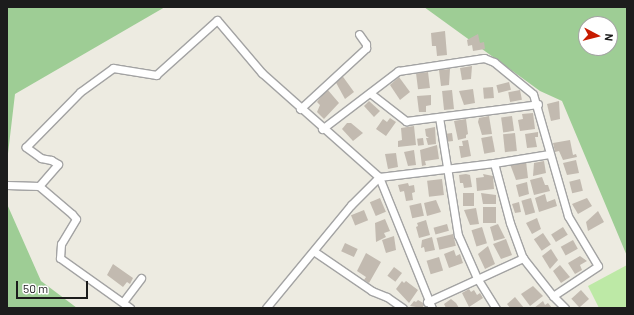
<!DOCTYPE html>
<html>
<head>
<meta charset="utf-8">
<style>
	body { margin:0 }
	#map { position:relative; width:634px; height:315px; overflow:hidden; background:#edebe1; font-family:Barlow,sans-serif }
	div>[style] { position:absolute }
	.grass>* { inset:0; background:#bde9a6 }
	.forest>* { inset:0; background:#9ecd95 }
	.building>* { inset:0; background:#c2bab0; transform-origin:0 0 }
	.roads { filter:drop-shadow(1px 0 #a3a3a3) drop-shadow(-1px 0 #a3a3a3) drop-shadow(0 1px #a3a3a3) drop-shadow(0 -1px #a3a3a3) }
	.street>* { height:7px; margin:-3.5px; padding:0 3.5px; transform-origin:3.5px; border-radius:3.5px; background:#fff }
	span { translate:-50% -50%; white-space:nowrap; text-align:center; line-height:1.15; -webkit-text-stroke:3.5px #fff; paint-order:stroke }
	.frame { position:absolute; inset:0; border:8px solid #1c1c1c; pointer-events:none }
	.north { position:absolute; left:578px; top:16px; width:40px; height:40px; box-sizing:border-box; background:#fff; border:1px solid #a4a4a4; border-radius:50%; rotate:97deg; font-size:11px; font-weight:700; line-height:16px; text-align:center; color:#1c1c1c }
	.north::after { content:''; display:block; margin:auto; width:14px; height:18px; background:#c71b00; clip-path:polygon(50% 0,100% 100%,50% 72%,0 100%) }
	.scale { position:absolute; left:16px; top:281px; width:72px; height:18px; box-sizing:border-box; border:2px solid #1c1c1c; border-top:0; padding-left:5px; font-size:12px; line-height:14px; white-space:nowrap; color:#1c1c1c; -webkit-text-stroke:3px #fff; paint-order:stroke }
</style>
</head>
<body>
<div id="map">
	<div class="grass">
		<i style="clip-path:polygon(627px 265px,627px 308px,599px 308px,588px 286px)"></i>
	</div>
	<div class="forest">
		<i style="clip-path:polygon(7px 7px,165px 7px,15px 94px,7px 162px)"></i>
		<i style="clip-path:polygon(evenodd,424px 7px,627px 7px,627px 256px,562px 101px,540px 91px,424px 7px,586px 24px,610px 24px,610px 48px,586px 48px,586px 24px)"></i>
		<i style="clip-path:polygon(7px 204px,41px 281px,77px 308px,7px 308px)"></i>
	</div>
	<div class="building">
		<i style="clip-path:polygon(445px 31px,447px 55px,437px 56px,436px 46px,432px 46px,431px 33px)"></i>
		<i style="clip-path:polygon(478px 34px,480px 43px,484px 42px,485px 49px,473px 51px,472px 45px,468px 46px,467px 40px)"></i>
		<i style="clip-path:polygon(472px 66px,471px 79px,462px 80px,460px 68px)"></i>
		<i style="clip-path:polygon(450px 69px,449px 85px,441px 86px,439px 70px)"></i>
		<i style="left:428px;top:72px;width:16px;height:12px;rotate:83deg"></i>
		<i style="clip-path:polygon(341px 74px,354px 92px,345px 99px,334px 79px)"></i>
		<i style="clip-path:polygon(399px 77px,410px 92px,400px 100px,390px 85px)"></i>
		<i style="left:509px;top:82px;width:8px;height:13px;rotate:76deg"></i>
		<i style="left:493px;top:87px;width:11px;height:10px;rotate:85deg"></i>
		<i style="clip-path:polygon(327px 89px,339px 103px,324px 119px,317px 112px,320px 105px,317px 102px)"></i>
		<i style="clip-path:polygon(473px 89px,475px 103px,464px 105px,459px 91px)"></i>
		<i style="left:452px;top:90px;width:19px;height:10px;rotate:84deg"></i>
		<i style="left:520px;top:90px;width:10px;height:12px;rotate:79deg"></i>
		<i style="clip-path:polygon(431px 95px,431px 105px,426px 106px,426px 112px,419px 112px,417px 96px)"></i>
		<i style="clip-path:polygon(369px 101px,380px 111px,374px 117px,364px 106px)"></i>
		<i style="clip-path:polygon(559px 101px,560px 119px,551px 121px,547px 104px)"></i>
		<i style="clip-path:polygon(533px 113px,535px 129px,520px 131px,518px 120px,523px 119px,522px 114px)"></i>
		<i style="clip-path:polygon(489px 116px,492px 134px,482px 135px,478px 122px,479px 118px)"></i>
		<i style="left:512px;top:116px;width:15px;height:11px;rotate:82deg"></i>
		<i style="clip-path:polygon(390px 118px,396px 122px,386px 136px,376px 129px,383px 119px,387px 122px)"></i>
		<i style="clip-path:polygon(466px 119px,468px 134px,466px 135px,466px 138px,458px 140px,454px 121px)"></i>
		<i style="clip-path:polygon(347px 123px,351px 123px,363px 133px,353px 141px,342px 129px)"></i>
		<i style="clip-path:polygon(414px 126px,416px 145px,398px 147px,398px 141px,402px 140px,401px 128px)"></i>
		<i style="clip-path:polygon(435px 127px,436px 144px,428px 145px,426px 138px,429px 138px,426px 136px,425px 129px)"></i>
		<i style="clip-path:polygon(538px 132px,538px 137px,535px 137px,537px 147px,527px 148px,525px 134px)"></i>
		<i style="left:452px;top:133px;width:8px;height:6px;rotate:83deg"></i>
		<i style="left:515px;top:133px;width:18px;height:12px;rotate:84deg"></i>
		<i style="left:492px;top:136px;width:16px;height:11px;rotate:79deg"></i>
		<i style="left:423px;top:138px;width:7px;height:6px;rotate:82deg"></i>
		<i style="clip-path:polygon(468px 140px,471px 156px,461px 158px,459px 146px,463px 146px,462px 141px)"></i>
		<i style="clip-path:polygon(570px 140px,573px 155px,576px 154px,577px 157px,563px 160px,559px 151px,555px 152px,553px 143px)"></i>
		<i style="clip-path:polygon(437px 145px,439px 159px,425px 161px,426px 165px,422px 166px,420px 150px)"></i>
		<i style="clip-path:polygon(414px 150px,416px 165px,408px 166px,404px 152px)"></i>
		<i style="clip-path:polygon(396px 153px,398px 167px,388px 169px,385px 154px)"></i>
		<i style="clip-path:polygon(576px 160px,579px 173px,567px 175px,563px 163px)"></i>
		<i style="clip-path:polygon(526px 161px,528px 178px,516px 180px,510px 164px)"></i>
		<i style="clip-path:polygon(544px 161px,546px 173px,533px 176px,534px 163px)"></i>
		<i style="clip-path:polygon(466px 174px,470px 175px,472px 187px,464px 188px,463px 183px,460px 183px,459px 175px)"></i>
		<i style="clip-path:polygon(483px 174px,493px 176px,494px 189px,477px 191px,476px 178px,484px 177px)"></i>
		<i style="clip-path:polygon(542px 177px,545px 185px,548px 185px,550px 191px,534px 195px,530px 180px)"></i>
		<i style="left:442px;top:179px;width:16px;height:15px;rotate:83deg"></i>
		<i style="left:580px;top:179px;width:12px;height:11px;rotate:76deg"></i>
		<i style="clip-path:polygon(527px 182px,529px 194px,519px 197px,516px 185px)"></i>
		<i style="clip-path:polygon(408px 183px,409px 186px,414px 185px,415px 192px,412px 193px,413px 200px,406px 201px,404px 191px,400px 192px,398px 185px)"></i>
		<i style="left:463px;top:193px;width:11px;height:13px"></i>
		<i style="clip-path:polygon(481px 193px,496px 195px,496px 204px,483px 204px)"></i>
		<i style="clip-path:polygon(545px 194px,547px 202px,555px 199px,557px 206px,539px 212px,535px 198px)"></i>
		<i style="left:380px;top:198px;width:15px;height:11px;rotate:67deg"></i>
		<i style="left:531px;top:198px;width:15px;height:10px;rotate:74deg"></i>
		<i style="clip-path:polygon(587px 198px,592px 206px,578px 214px,572px 204px)"></i>
		<i style="clip-path:polygon(436px 200px,441px 212px,427px 216px,424px 203px)"></i>
		<i style="clip-path:polygon(519px 202px,521px 212px,515px 213px,512px 204px)"></i>
		<i style="left:421px;top:203px;width:13px;height:12px;rotate:77deg"></i>
		<i style="left:496px;top:207px;width:16px;height:13px;rotate:90deg"></i>
		<i style="clip-path:polygon(476px 208px,479px 224px,470px 225px,464px 210px)"></i>
		<i style="left:364px;top:210px;width:11px;height:14px;rotate:68deg"></i>
		<i style="clip-path:polygon(598px 211px,604px 222px,588px 231px,586px 222px)"></i>
		<i style="clip-path:polygon(537px 218px,541px 229px,532px 234px,526px 223px)"></i>
		<i style="clip-path:polygon(385px 219px,390px 231px,384px 233px,386px 237px,376px 242px,375px 223px)"></i>
		<i style="clip-path:polygon(426px 220px,430px 235px,419px 238px,416px 227px,418px 226px,417px 223px)"></i>
		<i style="left:447px;top:224px;width:7px;height:14px;rotate:74deg"></i>
		<i style="clip-path:polygon(498px 224px,505px 238px,494px 241px,490px 227px)"></i>
		<i style="left:482px;top:227px;width:17px;height:11px;rotate:73deg"></i>
		<i style="left:563px;top:227px;width:9px;height:14px;rotate:58deg"></i>
		<i style="left:543px;top:233px;width:14px;height:11px;rotate:56deg"></i>
		<i style="left:453px;top:234px;width:12px;height:17px;rotate:76deg"></i>
		<i style="clip-path:polygon(394px 236px,396px 250px,386px 253px,382px 240px)"></i>
		<i style="clip-path:polygon(432px 237px,435px 250px,425px 252px,424px 247px,421px 248px,422px 240px)"></i>
		<i style="clip-path:polygon(506px 239px,512px 255px,501px 259px,493px 244px)"></i>
		<i style="left:573px;top:240px;width:10px;height:14px;rotate:61deg"></i>
		<i style="left:345px;top:243px;width:14px;height:9px;rotate:25deg"></i>
		<i style="clip-path:polygon(488px 246px,495px 264px,485px 269px,478px 254px)"></i>
		<i style="clip-path:polygon(551px 249px,558px 260px,550px 269px,542px 256px)"></i>
		<i style="clip-path:polygon(454px 250px,456px 256px,460px 254px,463px 263px,449px 268px,444px 254px)"></i>
		<i style="clip-path:polygon(366px 253px,381px 262px,369px 283px,364px 280px,366px 277px,357px 271px)"></i>
		<i style="clip-path:polygon(580px 256px,587px 261px,580px 265px,582px 270px,575px 274px,568px 263px)"></i>
		<i style="left:439px;top:257px;width:14px;height:13px;rotate:73deg"></i>
		<i style="clip-path:polygon(113px 264px,133px 278px,130px 284px,127px 282px,123px 287px,107px 275px)"></i>
		<i style="clip-path:polygon(560px 265px,570px 277px,561px 283px,553px 271px)"></i>
		<i style="left:394px;top:267px;width:10px;height:11px;rotate:37deg"></i>
		<i style="clip-path:polygon(402px 281px,404px 283px,406px 281px,418px 290px,409px 303px,396px 289px)"></i>
		<i style="clip-path:polygon(533px 286px,543px 296px,530px 306px,521px 294px)"></i>
		<i style="clip-path:polygon(469px 289px,471px 292px,474px 290px,477px 295px,480px 293px,483px 298px,469px 307px,462px 293px)"></i>
		<i style="left:581px;top:290px;width:12px;height:13px;rotate:48deg"></i>
		<i style="clip-path:polygon(515px 297px,524px 308px,510px 308px,507px 304px)"></i>
		<i style="clip-path:polygon(451px 299px,456px 303px,459px 308px,446px 308px,444px 304px)"></i>
		<i style="clip-path:polygon(418px 300px,425px 304px,422px 308px,410px 306px,414px 301px,416px 302px)"></i>
		<i style="clip-path:polygon(543px 301px,545px 305px,548px 303px,552px 308px,534px 308px)"></i>
	</div>
	<div class="roads">
		<div class="street">
			<i style="left:370px;top:93px;width:46px;rotate:37.9deg"></i>
			<i style="left:406px;top:121px;width:133px;rotate:-7.3deg"></i>
			<i style="left:300px;top:109px;width:90px;rotate:-42.7deg"></i>
			<i style="left:366px;top:48px;width:4px;rotate:-90deg"></i>
			<i style="left:366px;top:44px;width:12px;rotate:-125deg"></i>
			<i style="left:439px;top:117px;width:120px;rotate:80.9deg"></i>
			<i style="left:458px;top:235px;width:47px;rotate:66.2deg"></i>
			<i style="left:477px;top:278px;width:36px;rotate:58deg"></i>
			<i style="left:322px;top:129px;width:96px;rotate:-37.3deg"></i>
			<i style="left:398px;top:71px;width:87px;rotate:-8.6deg"></i>
			<i style="left:484px;top:58px;width:11px;rotate:22deg"></i>
			<i style="left:494px;top:62px;width:50px;rotate:39.4deg"></i>
			<i style="left:533px;top:94px;width:127px;rotate:74deg"></i>
			<i style="left:568px;top:216px;width:58px;rotate:59deg"></i>
			<i style="left:598px;top:266px;width:54px;rotate:146.3deg"></i>
			<i style="left:553px;top:296px;width:17px;rotate:45deg"></i>
			<i style="left:494px;top:163px;width:62px;rotate:75.1deg"></i>
			<i style="left:510px;top:223px;width:37px;rotate:70deg"></i>
			<i style="left:523px;top:258px;width:48px;rotate:51.7deg"></i>
			<i style="left:7px;top:185px;width:32px;rotate:2deg"></i>
			<i style="left:39px;top:186px;width:43px;rotate:40.3deg"></i>
			<i style="left:72px;top:214px;width:6px;rotate:51deg"></i>
			<i style="left:76px;top:219px;width:29px;rotate:121deg"></i>
			<i style="left:61px;top:244px;width:14px;rotate:94deg"></i>
			<i style="left:60px;top:258px;width:86px;rotate:35.5deg"></i>
			<i style="left:39px;top:186px;width:29px;rotate:-49deg"></i>
			<i style="left:58px;top:164px;width:8px;rotate:-150deg"></i>
			<i style="left:51px;top:160px;width:10px;rotate:-169deg"></i>
			<i style="left:41px;top:158px;width:19px;rotate:-144deg"></i>
			<i style="left:26px;top:147px;width:77px;rotate:-45.5deg"></i>
			<i style="left:80px;top:92px;width:41px;rotate:-36deg"></i>
			<i style="left:113px;top:68px;width:44px;rotate:9.2deg"></i>
			<i style="left:156px;top:75px;width:82px;rotate:-42deg"></i>
			<i style="left:217px;top:20px;width:70px;rotate:49.7deg"></i>
			<i style="left:262px;top:73px;width:157px;rotate:41.6deg"></i>
			<i style="left:379px;top:177px;width:141px;rotate:68deg"></i>
			<i style="left:315px;top:252px;width:69px;rotate:34.4deg"></i>
			<i style="left:372px;top:291px;width:16px;rotate:22deg"></i>
			<i style="left:387px;top:297px;width:19px;rotate:35deg"></i>
			<i style="left:123px;top:302px;width:30px;rotate:-53deg"></i>
			<i style="left:427px;top:302px;width:106px;rotate:-24.6deg"></i>
			<i style="left:266px;top:308px;width:134px;rotate:-50.5deg"></i>
			<i style="left:351px;top:205px;width:40px;rotate:-45deg"></i>
			<i style="left:379px;top:177px;width:116px;rotate:-6.9deg"></i>
			<i style="left:494px;top:163px;width:56px;rotate:-9.3deg"></i>
		</div>
	</div>
	<div class="frame"></div>
	<div class="north">N</div>
	<div class="scale">50 m</div>
</div>
</body>
</html>
